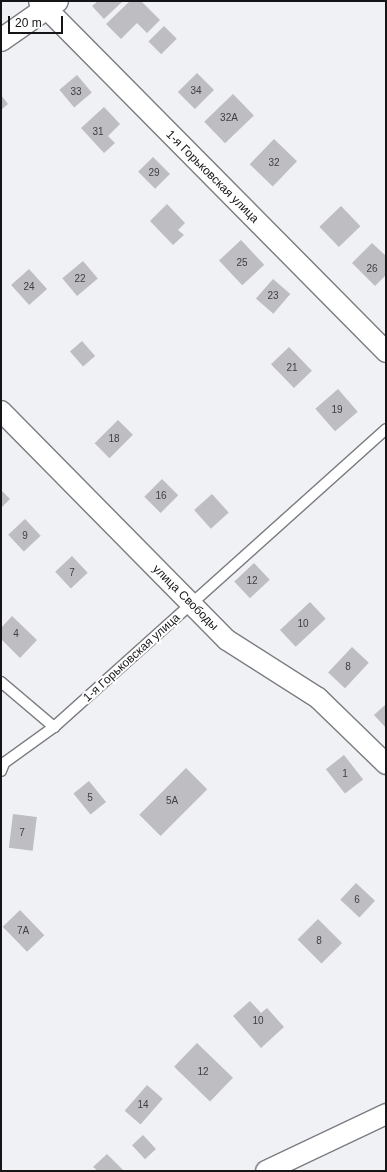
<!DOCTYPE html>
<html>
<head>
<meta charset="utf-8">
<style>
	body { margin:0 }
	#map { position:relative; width:387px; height:1172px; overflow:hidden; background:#eff1f5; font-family:Arial,sans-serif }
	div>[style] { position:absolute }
	.building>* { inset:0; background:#bebdc1; transform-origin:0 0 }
	.roads { filter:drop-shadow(1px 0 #7b7d81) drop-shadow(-1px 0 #7b7d81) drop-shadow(0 1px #7b7d81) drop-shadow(0 -1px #7b7d81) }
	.service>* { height:10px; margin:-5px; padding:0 5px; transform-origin:5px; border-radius:5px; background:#fff }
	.minor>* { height:20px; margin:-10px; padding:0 10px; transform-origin:10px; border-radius:10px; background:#fff }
	.tertiary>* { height:22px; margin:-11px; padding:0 11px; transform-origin:11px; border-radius:11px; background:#fff }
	span { translate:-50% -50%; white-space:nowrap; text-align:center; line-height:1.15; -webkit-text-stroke:4px #fff; paint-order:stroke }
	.number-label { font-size:10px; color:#3f3f42 }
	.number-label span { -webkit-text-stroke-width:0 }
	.street-label { font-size:12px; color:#151517 }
	.frame { position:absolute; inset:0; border:2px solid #151517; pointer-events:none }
	.scale { position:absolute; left:8px; top:16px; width:55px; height:18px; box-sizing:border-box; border:2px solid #151517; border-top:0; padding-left:5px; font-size:12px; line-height:14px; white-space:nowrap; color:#151517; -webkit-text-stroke:3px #fff; paint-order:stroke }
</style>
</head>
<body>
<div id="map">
	<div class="building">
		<i style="clip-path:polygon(98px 1px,123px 1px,104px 19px,92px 6px)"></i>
		<i style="clip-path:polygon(130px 1px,141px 1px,160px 20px,147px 33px,137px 23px,121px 39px,106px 24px)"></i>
		<i style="left:164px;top:26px;width:18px;height:22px;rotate:45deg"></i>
		<i style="left:197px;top:73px;width:24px;height:27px;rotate:45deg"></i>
		<i style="left:77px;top:75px;width:23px;height:23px;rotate:50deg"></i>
		<i style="left:233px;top:94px;width:30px;height:40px;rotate:46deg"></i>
		<i style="clip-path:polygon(1px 95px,8px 104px,1px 110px)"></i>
		<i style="clip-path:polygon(104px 107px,120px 124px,108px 136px,115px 143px,104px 153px,81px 128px)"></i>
		<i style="left:274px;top:139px;width:32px;height:35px;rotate:44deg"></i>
		<i style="left:153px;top:157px;width:24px;height:21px;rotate:45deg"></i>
		<i style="clip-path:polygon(167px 204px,185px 223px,178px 230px,184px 235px,173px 245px,150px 221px)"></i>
		<i style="left:341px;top:206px;width:28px;height:30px;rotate:46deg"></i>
		<i style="left:241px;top:240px;width:34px;height:30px;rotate:47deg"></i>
		<i style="clip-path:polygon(372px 243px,386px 256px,386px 275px,375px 286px,352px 263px)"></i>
		<i style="left:83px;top:261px;width:23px;height:27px;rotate:50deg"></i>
		<i style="left:29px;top:269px;width:27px;height:24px;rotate:48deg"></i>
		<i style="left:273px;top:279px;width:23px;height:26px;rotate:41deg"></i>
		<i style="left:82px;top:341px;width:20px;height:16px;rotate:49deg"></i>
		<i style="left:289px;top:347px;width:33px;height:25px;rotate:46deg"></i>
		<i style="left:338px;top:389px;width:30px;height:30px;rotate:49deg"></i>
		<i style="left:118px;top:420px;width:21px;height:33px;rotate:45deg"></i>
		<i style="left:162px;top:479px;width:23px;height:25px;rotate:45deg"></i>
		<i style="clip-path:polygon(1px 490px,10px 499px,1px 508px)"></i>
		<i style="left:212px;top:494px;width:25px;height:24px;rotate:48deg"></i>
		<i style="left:25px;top:519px;width:23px;height:23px;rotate:47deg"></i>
		<i style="left:72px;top:556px;width:23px;height:23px;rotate:47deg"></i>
		<i style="left:254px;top:563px;width:23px;height:27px;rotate:47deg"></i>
		<i style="left:310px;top:602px;width:23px;height:41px;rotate:47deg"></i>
		<i style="clip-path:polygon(12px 616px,37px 640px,20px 658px,1px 639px,1px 628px)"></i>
		<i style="left:352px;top:647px;width:23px;height:35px;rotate:43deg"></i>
		<i style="clip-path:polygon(386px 704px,386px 728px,374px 715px)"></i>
		<i style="left:344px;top:755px;width:31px;height:23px;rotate:52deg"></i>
		<i style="left:186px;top:768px;width:30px;height:66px;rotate:45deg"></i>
		<i style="left:89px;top:781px;width:27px;height:20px;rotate:51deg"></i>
		<i style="left:13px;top:814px;width:24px;height:34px;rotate:7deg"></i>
		<i style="left:356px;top:883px;width:26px;height:23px;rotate:43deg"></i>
		<i style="left:20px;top:910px;width:35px;height:24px;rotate:46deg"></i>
		<i style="left:318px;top:919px;width:34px;height:29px;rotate:45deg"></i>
		<i style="clip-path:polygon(250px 1001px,261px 1013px,267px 1008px,284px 1027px,261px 1048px,233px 1016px)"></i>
		<i style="left:197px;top:1043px;width:50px;height:33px;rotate:44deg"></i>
		<i style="left:147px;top:1085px;width:21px;height:34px;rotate:41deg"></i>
		<i style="left:143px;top:1135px;width:19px;height:15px;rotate:47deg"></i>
		<i style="clip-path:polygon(107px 1154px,124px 1171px,98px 1171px,93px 1167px)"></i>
	</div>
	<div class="roads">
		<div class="service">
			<i style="left:1px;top:682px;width:70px;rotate:40.3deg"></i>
			<i style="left:1px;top:771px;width:9px;rotate:-69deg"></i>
			<i style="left:4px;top:763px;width:62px;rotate:-35.8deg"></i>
			<i style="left:54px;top:727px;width:446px;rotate:-41.9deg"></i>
		</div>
		<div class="minor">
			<i style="left:39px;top:1px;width:494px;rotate:45.3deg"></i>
			<i style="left:1px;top:411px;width:322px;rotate:45.4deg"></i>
			<i style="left:227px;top:640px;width:108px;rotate:32.5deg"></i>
			<i style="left:318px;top:698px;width:95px;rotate:44.1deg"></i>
			<i style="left:266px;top:1171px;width:133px;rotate:-25.4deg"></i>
		</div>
		<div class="tertiary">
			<i style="left:1px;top:40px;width:68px;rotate:-34.9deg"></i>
		</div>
	</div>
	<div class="number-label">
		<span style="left:196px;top:91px">34</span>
		<span style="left:76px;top:92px">33</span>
		<span style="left:229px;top:118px">32А</span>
		<span style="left:98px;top:132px">31</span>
		<span style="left:274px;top:163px">32</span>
		<span style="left:154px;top:173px">29</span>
		<span style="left:242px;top:263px">25</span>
		<span style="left:372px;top:269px">26</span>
		<span style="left:80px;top:279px">22</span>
		<span style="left:29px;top:287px">24</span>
		<span style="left:273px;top:296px">23</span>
		<span style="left:292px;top:368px">21</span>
		<span style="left:337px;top:410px">19</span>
		<span style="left:114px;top:439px">18</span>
		<span style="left:161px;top:496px">16</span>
		<span style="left:25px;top:536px">9</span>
		<span style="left:72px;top:573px">7</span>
		<span style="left:252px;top:581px">12</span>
		<span style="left:303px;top:624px">10</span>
		<span style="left:16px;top:634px">4</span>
		<span style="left:348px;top:667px">8</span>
		<span style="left:345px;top:774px">1</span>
		<span style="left:90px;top:798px">5</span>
		<span style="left:172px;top:801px">5А</span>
		<span style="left:22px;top:833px">7</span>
		<span style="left:357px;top:900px">6</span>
		<span style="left:23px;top:931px">7А</span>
		<span style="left:319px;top:941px">8</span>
		<span style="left:258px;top:1021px">10</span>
		<span style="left:203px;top:1072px">12</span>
		<span style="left:143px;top:1105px">14</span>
	</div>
	<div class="street-label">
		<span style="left:212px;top:177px;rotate:45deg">1-я Горьковская улица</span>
		<span style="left:185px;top:598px;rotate:45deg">улица Свободы</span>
		<span style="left:132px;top:658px;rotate:-42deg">1-я Горьковская улица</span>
	</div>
	<div class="frame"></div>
	<div class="scale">20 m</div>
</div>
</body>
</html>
